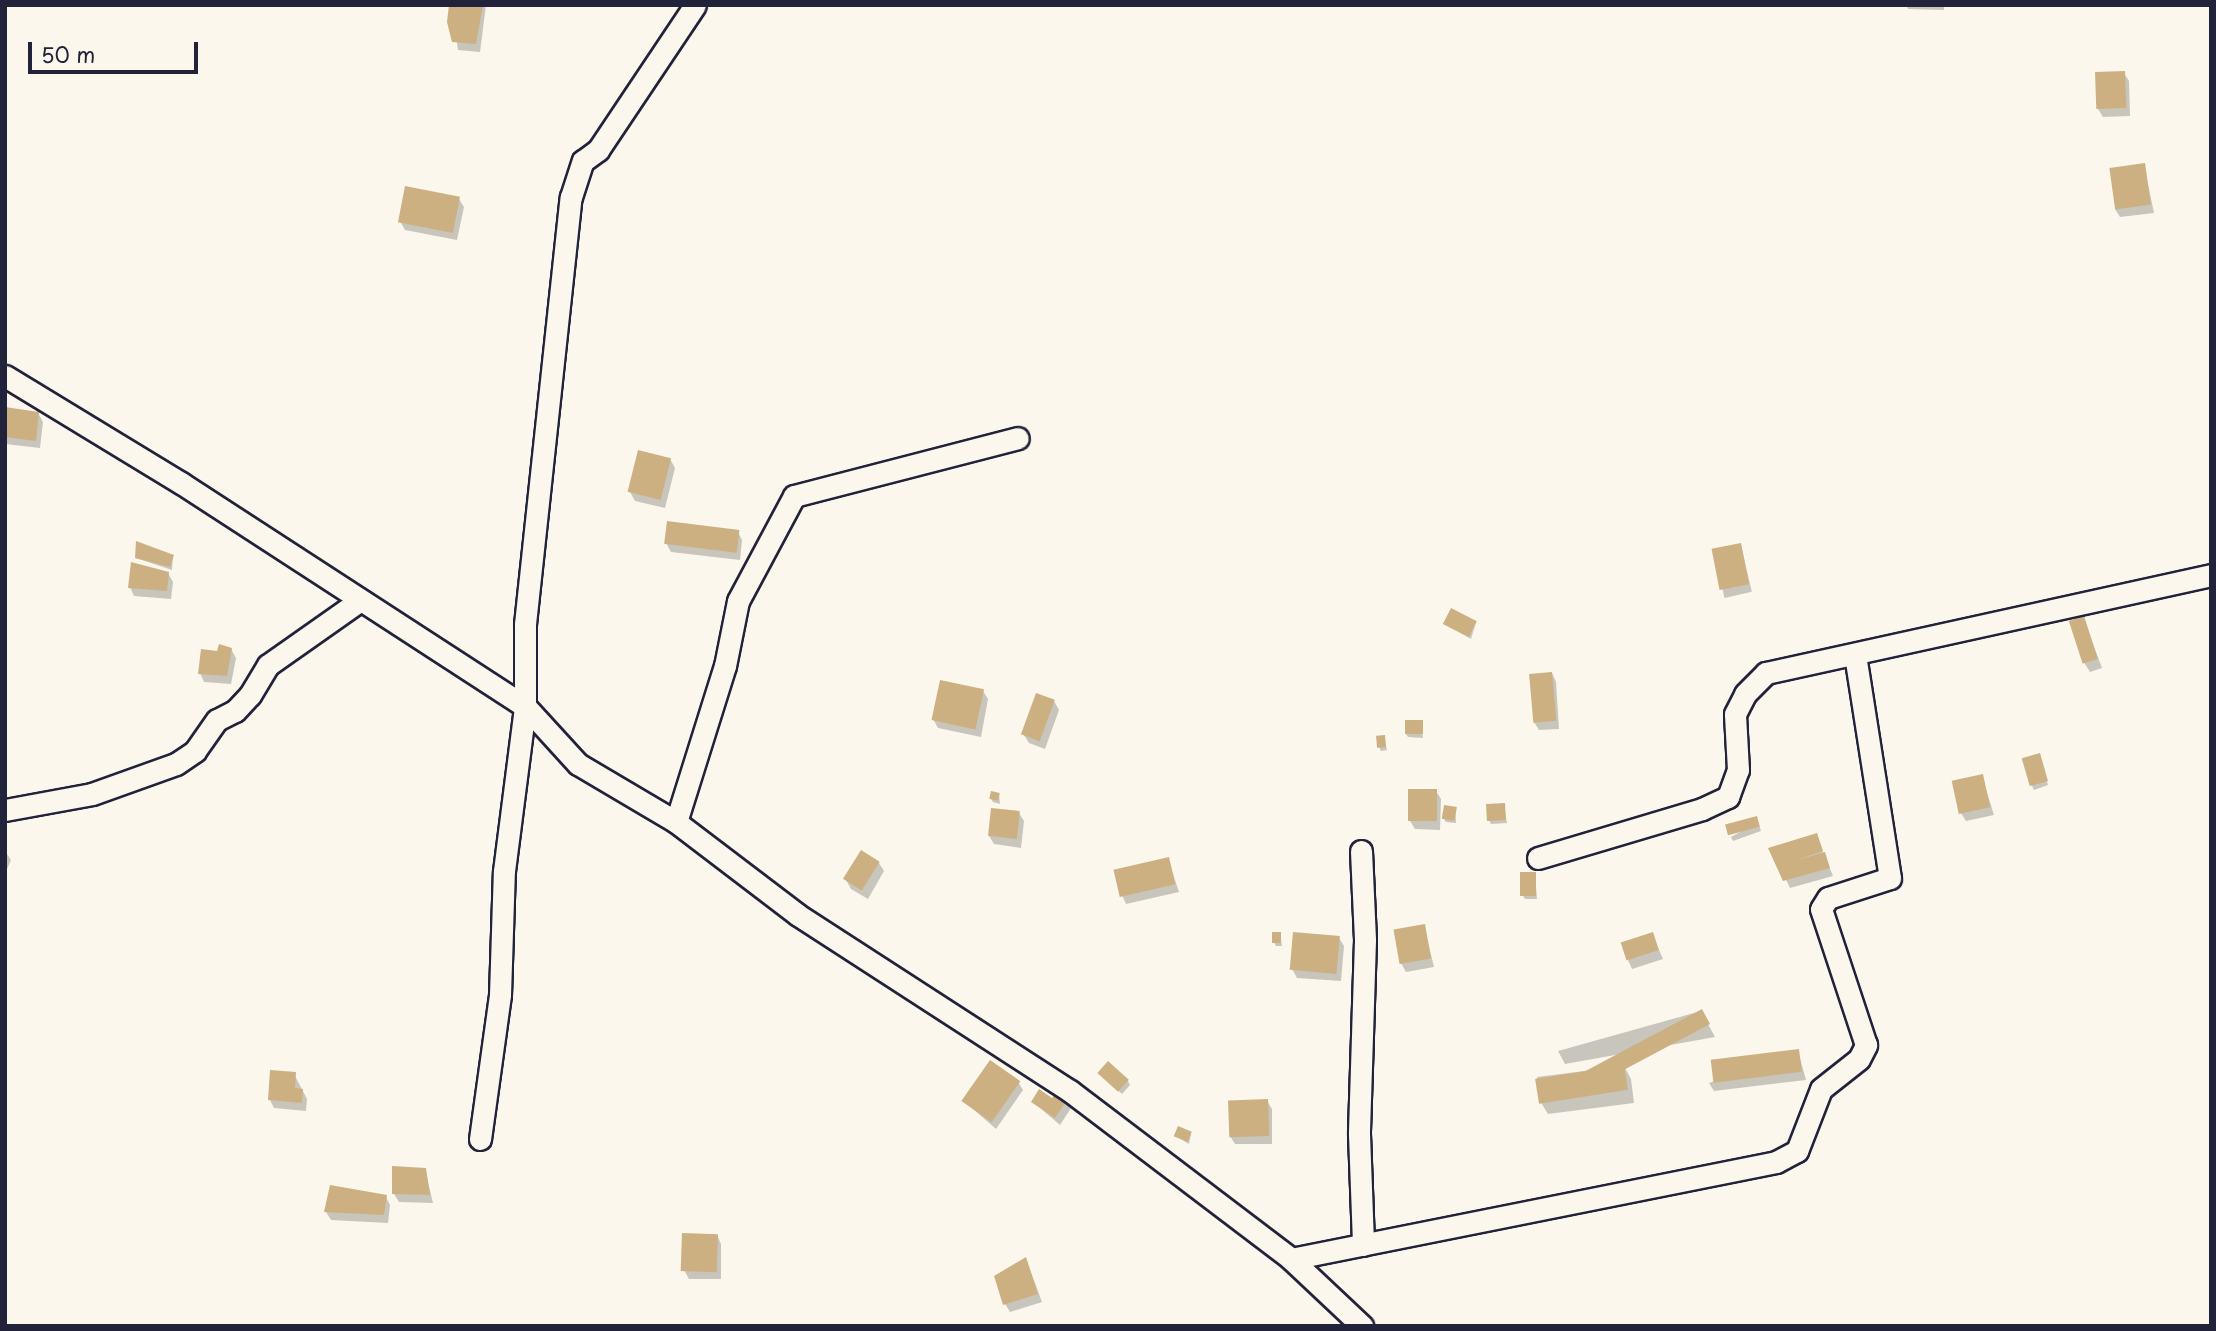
<!DOCTYPE html>
<html>
<head>
<meta charset="utf-8">
<style>
	body { margin:0 }
	#map { position:relative; width:2216px; height:1331px; overflow:hidden; background:#fbf7ec; font-family:"Playpen Sans",sans-serif }
	div>[style] { position:absolute }
	.shadow>* { inset:0; background:#0003; transform-origin:0 0 }
	.building>* { inset:0; background:#ccb081; transform-origin:0 0 }
	.roads { filter:drop-shadow(2px 0 #22223b) drop-shadow(-2px 0 #22223b) drop-shadow(0 2px #22223b) drop-shadow(0 -2px #22223b) }
	.street>* { height:21px; margin:-10.5px; padding:0 10.5px; transform-origin:10.5px; border-radius:10.5px; background:#fbf7ec }
	span { translate:-50% -50%; white-space:nowrap; text-align:center; line-height:1.15; -webkit-text-stroke:6px #fbf7ec; paint-order:stroke }
	.frame { position:absolute; inset:0; border:7px solid #22223b; pointer-events:none }
	.scale { position:absolute; left:28px; top:42px; width:170px; height:32px; box-sizing:border-box; border:4px solid #22223b; border-top:0; padding-left:9px; font-size:21px; line-height:24px; white-space:nowrap; color:#22223b; -webkit-text-stroke:5px #fbf7ec; paint-order:stroke }
</style>
</head>
<body>
<div id="map">
	<div class="shadow">
		<i style="clip-path:polygon(451px 5px,486px 5px,480px 52px,458px 50px)"></i>
		<i style="clip-path:polygon(1906px 5px,1944px 5px,1944px 10px,1908px 9px)"></i>
		<i style="clip-path:polygon(2124px 73px,2129px 81px,2130px 116px,2103px 117px,2098px 109px)"></i>
		<i style="clip-path:polygon(2144px 165px,2154px 213px,2120px 217px,2115px 209px)"></i>
		<i style="clip-path:polygon(459px 199px,464px 207px,457px 240px,405px 230px,400px 221px)"></i>
		<i style="clip-path:polygon(5px 409px,38px 413px,43px 422px,40px 448px,5px 444px)"></i>
		<i style="clip-path:polygon(670px 459px,675px 468px,665px 508px,635px 501px,630px 492px)"></i>
		<i style="clip-path:polygon(738px 532px,742px 540px,740px 560px,671px 552px,666px 543px)"></i>
		<i style="left:1741px;top:545px;width:48px;height:28px;rotate:77deg"></i>
		<i style="clip-path:polygon(173px 556px,172px 570px,136px 558px)"></i>
		<i style="clip-path:polygon(168px 573px,173px 582px,171px 599px,134px 596px,130px 587px)"></i>
		<i style="clip-path:polygon(2083px 618px,2102px 668px,2090px 672px,2085px 664px)"></i>
		<i style="clip-path:polygon(1476px 622px,1471px 639px,1445px 623px)"></i>
		<i style="clip-path:polygon(231px 649px,236px 658px,231px 684px,204px 682px,200px 673px,218px 653px)"></i>
		<i style="clip-path:polygon(1552px 673px,1556px 682px,1559px 729px,1539px 730px,1534px 722px)"></i>
		<i style="clip-path:polygon(983px 691px,988px 699px,981px 737px,938px 728px,933px 719px)"></i>
		<i style="clip-path:polygon(1054px 701px,1059px 710px,1045px 749px,1029px 743px,1024px 735px)"></i>
		<i style="clip-path:polygon(1421px 722px,1423px 738px,1408px 737px,1406px 734px)"></i>
		<i style="clip-path:polygon(1384px 737px,1387px 750px,1381px 751px,1379px 747px)"></i>
		<i style="clip-path:polygon(2041px 759px,2048px 785px,2034px 790px,2032px 786px)"></i>
		<i style="clip-path:polygon(1982px 776px,1994px 815px,1966px 821px,1961px 813px)"></i>
		<i style="clip-path:polygon(1436px 791px,1441px 799px,1440px 830px,1415px 829px,1410px 821px)"></i>
		<i style="clip-path:polygon(999px 794px,1000px 804px,993px 802px,991px 799px)"></i>
		<i style="clip-path:polygon(1504px 805px,1507px 823px,1491px 824px,1489px 820px)"></i>
		<i style="clip-path:polygon(1455px 808px,1456px 823px,1446px 822px,1444px 819px)"></i>
		<i style="clip-path:polygon(1019px 813px,1024px 821px,1021px 848px,994px 844px,989px 836px)"></i>
		<i style="clip-path:polygon(1758px 822px,1761px 831px,1733px 841px,1731px 837px)"></i>
		<i style="clip-path:polygon(1816px 835px,1833px 876px,1790px 888px,1771px 849px)"></i>
		<i style="clip-path:polygon(5px 851px,11px 860px,5px 874px)"></i>
		<i style="clip-path:polygon(1168px 859px,1179px 892px,1126px 904px,1122px 895px)"></i>
		<i style="clip-path:polygon(879px 863px,884px 871px,868px 899px,851px 889px,846px 880px)"></i>
		<i style="clip-path:polygon(1535px 874px,1537px 899px,1525px 899px,1523px 896px)"></i>
		<i style="clip-path:polygon(1424px 926px,1434px 967px,1406px 972px,1401px 963px)"></i>
		<i style="clip-path:polygon(1280px 934px,1282px 946px,1276px 946px,1274px 942px)"></i>
		<i style="clip-path:polygon(1652px 934px,1663px 959px,1632px 969px,1628px 960px)"></i>
		<i style="clip-path:polygon(1339px 938px,1344px 946px,1341px 981px,1297px 978px,1292px 969px)"></i>
		<i style="clip-path:polygon(1701px 1011px,1715px 1037px,1565px 1064px,1558px 1051px)"></i>
		<i style="clip-path:polygon(1798px 1051px,1806px 1080px,1714px 1091px,1709px 1083px)"></i>
		<i style="clip-path:polygon(1624px 1066px,1631px 1079px,1634px 1103px,1548px 1114px,1540px 1101px,1537px 1077px)"></i>
		<i style="clip-path:polygon(1100px 1073px,1128px 1081px,1130px 1085px,1122px 1094px)"></i>
		<i style="clip-path:polygon(294px 1074px,307px 1099px,306px 1111px,274px 1108px,270px 1100px)"></i>
		<i style="clip-path:polygon(1018px 1082px,1023px 1090px,996px 1129px,964px 1101px)"></i>
		<i style="clip-path:polygon(1059px 1090px,1073px 1105px,1060px 1125px,1033px 1102px,1053px 1100px)"></i>
		<i style="clip-path:polygon(1267px 1101px,1272px 1109px,1272px 1144px,1235px 1144px,1230px 1136px)"></i>
		<i style="clip-path:polygon(1191px 1134px,1189px 1144px,1176px 1136px)"></i>
		<i style="clip-path:polygon(425px 1170px,433px 1203px,399px 1202px,394px 1194px)"></i>
		<i style="clip-path:polygon(386px 1197px,390px 1205px,388px 1223px,331px 1220px,326px 1212px)"></i>
		<i style="clip-path:polygon(717px 1235px,721px 1244px,721px 1279px,689px 1279px,684px 1270px)"></i>
		<i style="clip-path:polygon(1026px 1259px,1042px 1302px,1010px 1312px,1005px 1304px)"></i>
	</div>
	<div class="building">
		<i style="clip-path:polygon(449px 5px,483px 5px,476px 44px,452px 42px,447px 22px)"></i>
		<i style="left:2125px;top:71px;width:37px;height:30px;rotate:88deg"></i>
		<i style="left:2145px;top:163px;width:42px;height:36px;rotate:82deg"></i>
		<i style="left:405px;top:186px;width:56px;height:37px;rotate:11deg"></i>
		<i style="clip-path:polygon(5px 407px,39px 412px,36px 441px,5px 437px)"></i>
		<i style="left:638px;top:450px;width:34px;height:43px;rotate:14deg"></i>
		<i style="left:667px;top:521px;width:73px;height:23px;rotate:7deg"></i>
		<i style="clip-path:polygon(136px 541px,174px 555px,170px 567px,135px 558px)"></i>
		<i style="left:1741px;top:543px;width:42px;height:30px;rotate:79deg"></i>
		<i style="clip-path:polygon(131px 562px,169px 572px,167px 591px,128px 588px)"></i>
		<i style="left:1451px;top:608px;width:29px;height:18px;rotate:27deg"></i>
		<i style="left:2084px;top:616px;width:45px;height:16px;rotate:72deg"></i>
		<i style="clip-path:polygon(219px 644px,232px 648px,227px 676px,198px 674px,201px 649px,217px 651px)"></i>
		<i style="left:1552px;top:672px;width:49px;height:23px;rotate:85deg"></i>
		<i style="left:940px;top:680px;width:45px;height:41px;rotate:12deg"></i>
		<i style="left:1036px;top:693px;width:20px;height:44px;rotate:20deg"></i>
		<i style="left:1405px;top:720px;width:18px;height:14px"></i>
		<i style="left:1385px;top:735px;width:12px;height:9px;rotate:85deg"></i>
		<i style="left:2040px;top:753px;width:29px;height:19px;rotate:74deg"></i>
		<i style="left:1983px;top:774px;width:34px;height:32px;rotate:78deg"></i>
		<i style="left:1408px;top:789px;width:29px;height:32px"></i>
		<i style="left:991px;top:791px;width:9px;height:8px;rotate:13deg"></i>
		<i style="left:1505px;top:803px;width:17px;height:19px;rotate:87deg"></i>
		<i style="left:1444px;top:805px;width:13px;height:14px;rotate:9deg"></i>
		<i style="left:991px;top:808px;width:29px;height:28px;rotate:6deg"></i>
		<i style="left:1757px;top:816px;width:11px;height:33px;rotate:75deg"></i>
		<i style="clip-path:polygon(1817px 833px,1823px 851px,1794px 861px,1825px 852px,1830px 868px,1783px 881px,1768px 848px)"></i>
		<i style="left:861px;top:850px;width:22px;height:34px;rotate:32deg"></i>
		<i style="left:1169px;top:857px;width:28px;height:57px;rotate:77deg"></i>
		<i style="left:1536px;top:872px;width:24px;height:16px;rotate:90deg"></i>
		<i style="left:1425px;top:924px;width:35px;height:32px;rotate:80deg"></i>
		<i style="left:1272px;top:932px;width:9px;height:11px"></i>
		<i style="left:1293px;top:932px;width:47px;height:38px;rotate:5deg"></i>
		<i style="left:1653px;top:932px;width:19px;height:34px;rotate:72deg"></i>
		<i style="left:1702px;top:1009px;width:17px;height:151px;rotate:62deg"></i>
		<i style="left:1799px;top:1049px;width:23px;height:89px;rotate:83deg"></i>
		<i style="left:990px;top:1060px;width:37px;height:50px;rotate:35deg"></i>
		<i style="left:1108px;top:1061px;width:28px;height:16px;rotate:42deg"></i>
		<i style="left:1624px;top:1065px;width:25px;height:90px;rotate:81deg"></i>
		<i style="clip-path:polygon(270px 1070px,296px 1072px,295px 1088px,303px 1089px,302px 1103px,268px 1100px)"></i>
		<i style="clip-path:polygon(1059px 1088px,1070px 1095px,1055px 1118px,1031px 1102px,1039px 1089px,1052px 1098px)"></i>
		<i style="left:1268px;top:1099px;width:37px;height:40px;rotate:88deg"></i>
		<i style="left:1178px;top:1126px;width:15px;height:11px;rotate:23deg"></i>
		<i style="clip-path:polygon(392px 1166px,426px 1168px,430px 1195px,392px 1194px)"></i>
		<i style="clip-path:polygon(330px 1185px,387px 1195px,384px 1215px,324px 1212px)"></i>
		<i style="left:682px;top:1233px;width:36px;height:38px;rotate:2deg"></i>
		<i style="clip-path:polygon(1026px 1257px,1038px 1294px,1003px 1305px,994px 1276px)"></i>
	</div>
	<div class="roads">
		<div class="street">
			<i style="left:5px;top:376px;width:206px;rotate:31.3deg"></i>
			<i style="left:181px;top:483px;width:410px;rotate:33deg"></i>
			<i style="left:525px;top:706px;width:79px;rotate:47.6deg"></i>
			<i style="left:578px;top:764px;width:114px;rotate:30.6deg"></i>
			<i style="left:676px;top:822px;width:153px;rotate:37.3deg"></i>
			<i style="left:798px;top:915px;width:324px;rotate:32.9deg"></i>
			<i style="left:1070px;top:1091px;width:278px;rotate:37.2deg"></i>
			<i style="left:1291px;top:1259px;width:98px;rotate:43.3deg"></i>
			<i style="left:5px;top:810px;width:88px;rotate:-10.4deg"></i>
			<i style="left:92px;top:794px;width:89px;rotate:-19.7deg"></i>
			<i style="left:176px;top:764px;width:23px;rotate:-34deg"></i>
			<i style="left:195px;top:751px;width:38px;rotate:-55deg"></i>
			<i style="left:217px;top:720px;width:20px;rotate:-27deg"></i>
			<i style="left:235px;top:711px;width:22px;rotate:-47deg"></i>
			<i style="left:250px;top:695px;width:35px;rotate:-59deg"></i>
			<i style="left:268px;top:665px;width:111px;rotate:-35.1deg"></i>
			<i style="left:676px;top:822px;width:164px;rotate:-72.6deg"></i>
			<i style="left:725px;top:666px;width:66px;rotate:-78.7deg"></i>
			<i style="left:738px;top:601px;width:119px;rotate:-61.9deg"></i>
			<i style="left:794px;top:496px;width:231px;rotate:-14.5deg"></i>
			<i style="left:1361px;top:851px;width:89px;rotate:87.4deg"></i>
			<i style="left:1365px;top:940px;width:194px;rotate:91.8deg"></i>
			<i style="left:1359px;top:1134px;width:111px;rotate:87.9deg"></i>
			<i style="left:1538px;top:858px;width:171px;rotate:-16.6deg"></i>
			<i style="left:1702px;top:809px;width:29px;rotate:-25deg"></i>
			<i style="left:1728px;top:797px;width:29px;rotate:-70deg"></i>
			<i style="left:1738px;top:770px;width:56px;rotate:-93.1deg"></i>
			<i style="left:1735px;top:714px;width:22px;rotate:-63deg"></i>
			<i style="left:1745px;top:694px;width:30px;rotate:-45deg"></i>
			<i style="left:1766px;top:673px;width:456px;rotate:-12.4deg"></i>
			<i style="left:480px;top:1139px;width:145px;rotate:-82.1deg"></i>
			<i style="left:500px;top:995px;width:124px;rotate:-88.2deg"></i>
			<i style="left:504px;top:871px;width:166px;rotate:-82.7deg"></i>
			<i style="left:525px;top:706px;width:82px;rotate:-90deg"></i>
			<i style="left:525px;top:624px;width:429px;rotate:-83.9deg"></i>
			<i style="left:571px;top:197px;width:38px;rotate:-72deg"></i>
			<i style="left:583px;top:161px;width:19px;rotate:-36deg"></i>
			<i style="left:598px;top:150px;width:174px;rotate:-56.2deg"></i>
			<i style="left:1291px;top:1259px;width:495px;rotate:-11.3deg"></i>
			<i style="left:1776px;top:1162px;width:24px;rotate:-28deg"></i>
			<i style="left:1797px;top:1151px;width:66px;rotate:-68.8deg"></i>
			<i style="left:1821px;top:1089px;width:48px;rotate:-38.3deg"></i>
			<i style="left:1859px;top:1059px;width:16px;rotate:-63deg"></i>
			<i style="left:1866px;top:1045px;width:143px;rotate:-108.3deg"></i>
			<i style="left:1821px;top:909px;width:13px;rotate:-58deg"></i>
			<i style="left:1828px;top:898px;width:65px;rotate:-17.9deg"></i>
			<i style="left:1890px;top:878px;width:226px;rotate:-98.9deg"></i>
		</div>
	</div>
	<div class="frame"></div>
	<div class="scale">50 m</div>
</div>
</body>
</html>
